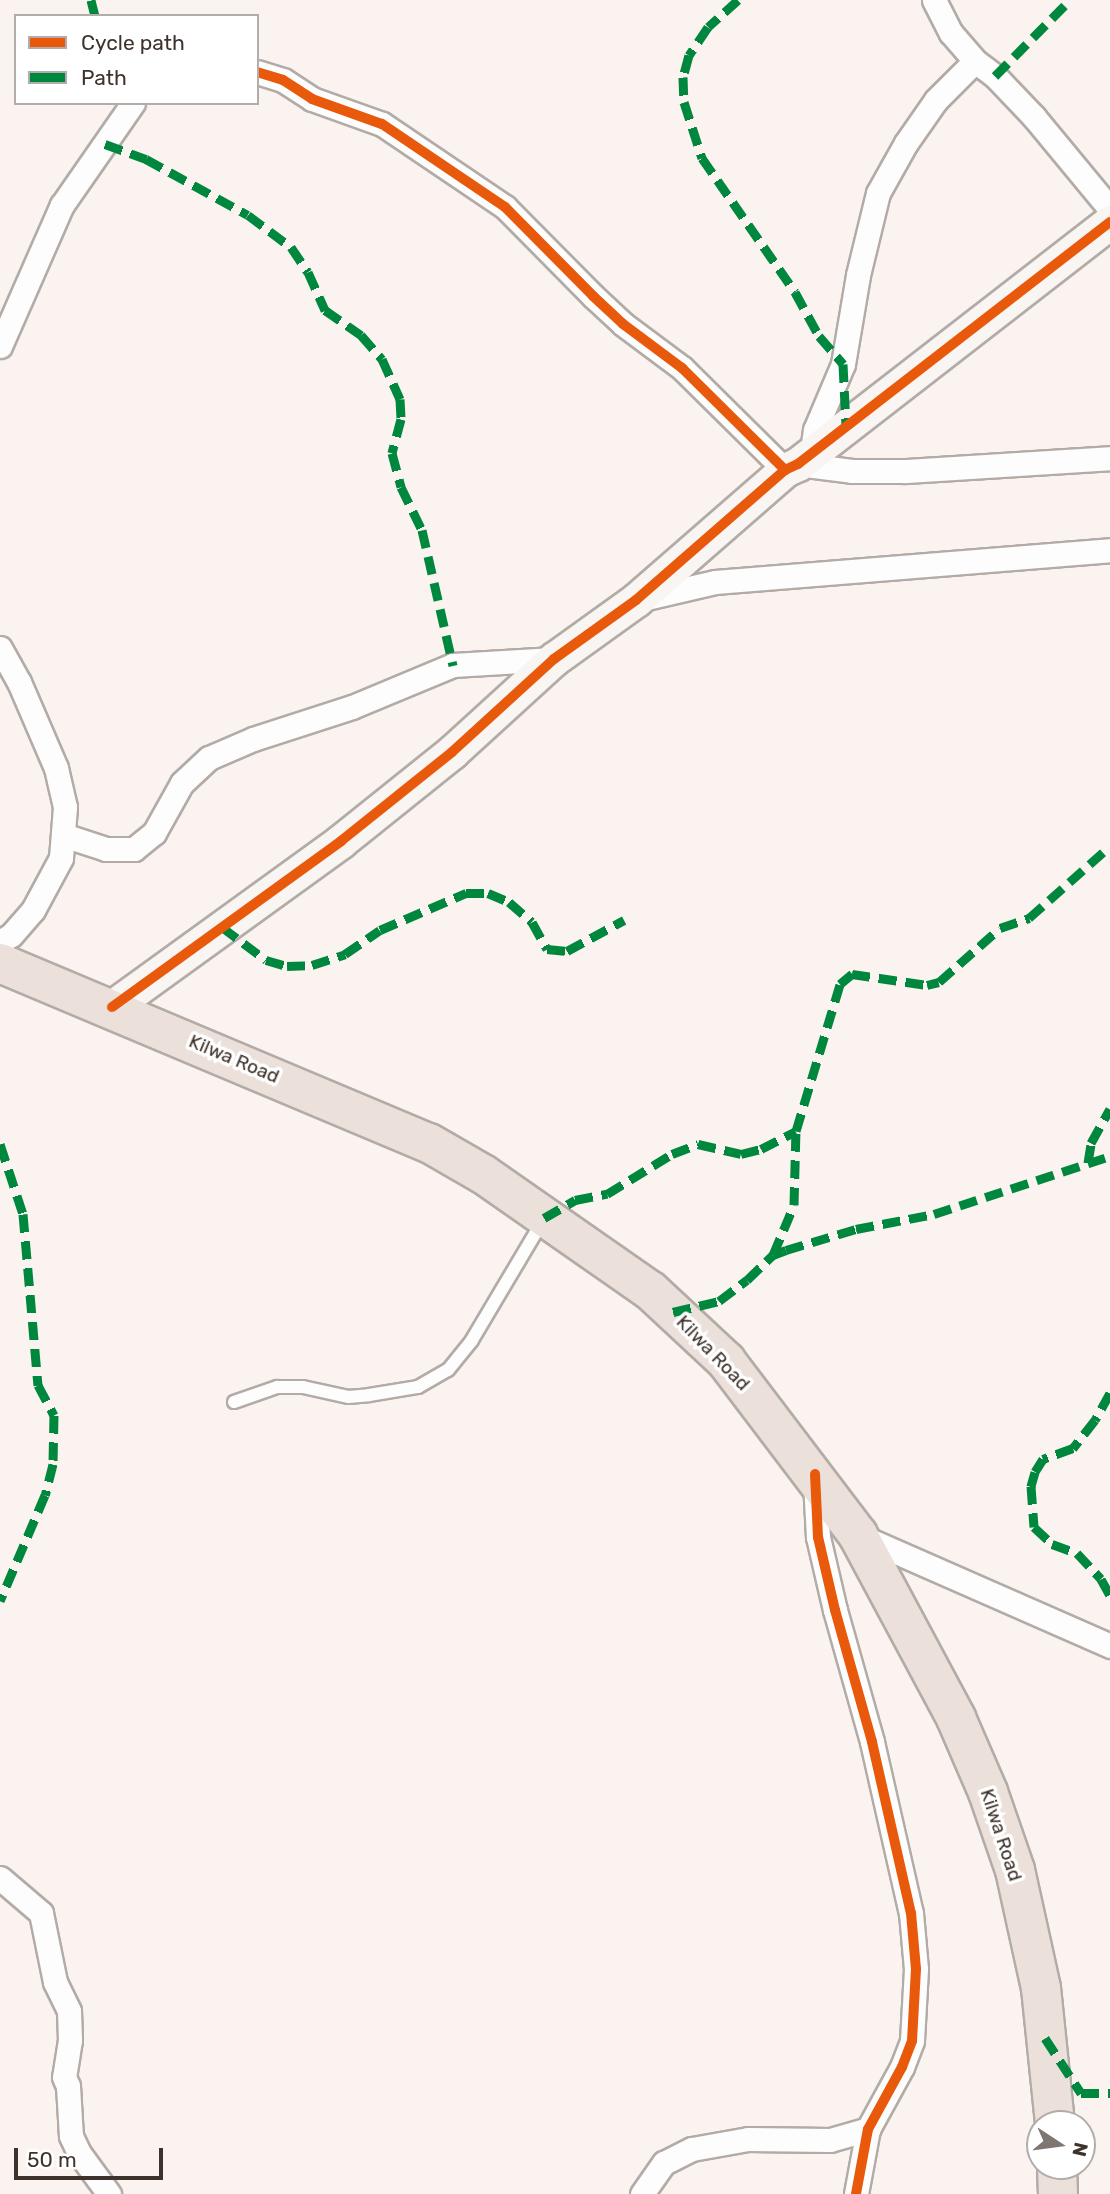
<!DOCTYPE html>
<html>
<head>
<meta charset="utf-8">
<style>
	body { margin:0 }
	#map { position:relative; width:1110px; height:2194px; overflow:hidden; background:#faf3ef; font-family:Rubik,sans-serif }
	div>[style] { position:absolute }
	.roads { filter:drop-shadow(2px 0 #b3aba6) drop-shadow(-2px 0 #b3aba6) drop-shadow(0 2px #b3aba6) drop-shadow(0 -2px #b3aba6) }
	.lane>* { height:12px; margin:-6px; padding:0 6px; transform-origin:6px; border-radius:6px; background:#fefdfd }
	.street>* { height:23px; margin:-11.5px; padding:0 11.5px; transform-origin:11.5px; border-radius:11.5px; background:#fefdfd }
	.secondary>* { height:33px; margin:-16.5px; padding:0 16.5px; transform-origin:16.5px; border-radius:16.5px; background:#f9f5f2 }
	.highway>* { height:38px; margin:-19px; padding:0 19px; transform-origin:19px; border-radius:19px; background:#ece0db }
	.quiet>* { height:9px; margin-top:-4.5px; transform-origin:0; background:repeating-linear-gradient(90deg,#00873e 0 18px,transparent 0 27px) }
	.cycleway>* { height:10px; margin:-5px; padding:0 5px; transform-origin:5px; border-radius:5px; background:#e8590c }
	span { translate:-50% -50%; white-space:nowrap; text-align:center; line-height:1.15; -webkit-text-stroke:7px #fff; paint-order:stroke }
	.street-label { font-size:19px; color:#3e322c }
	.legend { position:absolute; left:14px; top:14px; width:245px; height:91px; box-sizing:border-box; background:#fff; border:2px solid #b2adab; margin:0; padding:9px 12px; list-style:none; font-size:21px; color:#3e322c }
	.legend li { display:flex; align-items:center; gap:14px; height:35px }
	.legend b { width:35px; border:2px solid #b2adab }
	.north { position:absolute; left:1026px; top:2110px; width:70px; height:70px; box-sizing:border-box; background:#fff; border:2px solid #b2adab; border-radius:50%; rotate:103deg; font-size:19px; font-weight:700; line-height:28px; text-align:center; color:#3e322c }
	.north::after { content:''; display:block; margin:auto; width:24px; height:32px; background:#807670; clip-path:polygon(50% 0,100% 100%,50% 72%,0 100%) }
	.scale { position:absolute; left:14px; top:2148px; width:149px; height:32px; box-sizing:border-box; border:4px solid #3e322c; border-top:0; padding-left:9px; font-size:21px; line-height:24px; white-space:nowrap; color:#3e322c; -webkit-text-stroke:5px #fff; paint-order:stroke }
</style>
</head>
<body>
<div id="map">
	<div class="roads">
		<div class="lane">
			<i style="left:234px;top:1402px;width:46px;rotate:-19.2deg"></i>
			<i style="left:277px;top:1387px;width:26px"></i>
			<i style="left:303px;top:1387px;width:46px;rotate:12.5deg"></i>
			<i style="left:348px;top:1397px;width:21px;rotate:-5deg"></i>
			<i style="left:369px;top:1395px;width:50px;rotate:-9.3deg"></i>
			<i style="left:418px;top:1387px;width:34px;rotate:-30deg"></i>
			<i style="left:448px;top:1370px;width:38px;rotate:-51deg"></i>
			<i style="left:472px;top:1340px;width:137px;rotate:-59.3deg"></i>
		</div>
		<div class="street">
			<i style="left:934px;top:0;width:37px;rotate:63deg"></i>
			<i style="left:951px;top:33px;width:37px;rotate:49deg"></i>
			<i style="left:975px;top:61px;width:25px;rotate:37deg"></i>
			<i style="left:995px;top:76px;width:57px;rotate:46.4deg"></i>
			<i style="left:1034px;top:117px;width:119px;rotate:50.4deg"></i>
			<i style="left:257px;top:72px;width:27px;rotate:17deg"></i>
			<i style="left:283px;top:80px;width:35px;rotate:33deg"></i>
			<i style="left:312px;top:99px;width:74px;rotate:19.7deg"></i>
			<i style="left:382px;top:124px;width:148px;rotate:34deg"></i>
			<i style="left:505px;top:207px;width:125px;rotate:45.3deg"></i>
			<i style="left:593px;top:296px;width:41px;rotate:43deg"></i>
			<i style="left:623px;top:324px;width:74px;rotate:36.7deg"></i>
			<i style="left:682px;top:368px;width:145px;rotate:44.7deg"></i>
			<i style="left:0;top:346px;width:154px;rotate:-66.3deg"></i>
			<i style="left:62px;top:205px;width:124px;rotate:-55.2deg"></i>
			<i style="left:812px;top:451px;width:21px;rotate:-82deg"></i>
			<i style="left:815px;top:430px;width:72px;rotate:-67deg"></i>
			<i style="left:843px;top:364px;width:90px;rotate:-80.4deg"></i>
			<i style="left:858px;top:275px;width:84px;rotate:-76.3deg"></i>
			<i style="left:878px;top:193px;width:57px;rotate:-60.8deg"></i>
			<i style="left:906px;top:143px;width:52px;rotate:-55.1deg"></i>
			<i style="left:936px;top:100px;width:55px;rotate:-45deg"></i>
			<i style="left:798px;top:464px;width:54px;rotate:7.4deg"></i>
			<i style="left:852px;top:471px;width:54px"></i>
			<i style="left:906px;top:471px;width:204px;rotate:-3.6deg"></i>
			<i style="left:642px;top:599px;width:75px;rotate:-13.1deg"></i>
			<i style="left:715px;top:582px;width:396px;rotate:-4.6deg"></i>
			<i style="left:0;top:648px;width:39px;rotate:61deg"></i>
			<i style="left:19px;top:682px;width:94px;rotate:66.7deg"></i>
			<i style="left:56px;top:768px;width:40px;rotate:77deg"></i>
			<i style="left:65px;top:807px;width:51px;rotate:94.5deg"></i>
			<i style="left:61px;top:858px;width:59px;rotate:118.3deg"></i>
			<i style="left:33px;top:910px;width:33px;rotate:131deg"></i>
			<i style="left:11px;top:935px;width:13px;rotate:148deg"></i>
			<i style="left:63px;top:835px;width:45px;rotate:18deg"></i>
			<i style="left:106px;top:849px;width:28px"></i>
			<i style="left:134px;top:849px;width:26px;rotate:-39deg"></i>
			<i style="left:154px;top:833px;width:57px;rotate:-60.8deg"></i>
			<i style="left:182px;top:783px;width:37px;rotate:-43deg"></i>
			<i style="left:209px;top:758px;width:48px;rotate:-23.4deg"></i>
			<i style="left:253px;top:739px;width:104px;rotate:-17.9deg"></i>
			<i style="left:352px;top:707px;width:109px;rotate:-22.6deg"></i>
			<i style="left:453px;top:665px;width:101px;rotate:-3.4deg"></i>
			<i style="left:815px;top:1482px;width:55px;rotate:86.9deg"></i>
			<i style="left:818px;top:1537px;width:75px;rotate:76.9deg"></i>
			<i style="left:835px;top:1610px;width:137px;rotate:74.3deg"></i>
			<i style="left:872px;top:1742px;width:175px;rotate:77.2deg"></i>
			<i style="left:911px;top:1913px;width:56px;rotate:84.9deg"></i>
			<i style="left:916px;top:1969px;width:72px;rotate:93.2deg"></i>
			<i style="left:912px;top:2041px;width:28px;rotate:111deg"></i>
			<i style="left:902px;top:2067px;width:71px;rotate:118.7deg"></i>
			<i style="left:868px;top:2129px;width:66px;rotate:100.5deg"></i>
			<i style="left:860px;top:1536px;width:273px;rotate:23.7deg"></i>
			<i style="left:0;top:1878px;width:54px;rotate:40.5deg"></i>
			<i style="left:41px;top:1913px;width:70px;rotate:78.5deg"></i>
			<i style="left:55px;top:1982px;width:32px;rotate:64deg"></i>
			<i style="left:69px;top:2011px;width:29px;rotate:88deg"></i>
			<i style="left:70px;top:2040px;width:37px;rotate:99deg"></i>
			<i style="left:64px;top:2077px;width:10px;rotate:66deg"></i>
			<i style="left:68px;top:2086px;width:50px;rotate:86.6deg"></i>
			<i style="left:71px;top:2136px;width:19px;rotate:65deg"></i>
			<i style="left:79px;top:2153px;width:51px;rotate:53.8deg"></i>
			<i style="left:642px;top:2194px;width:38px;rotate:-55deg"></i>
			<i style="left:664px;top:2163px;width:31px;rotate:-27deg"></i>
			<i style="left:692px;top:2149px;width:57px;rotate:-10.1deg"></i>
			<i style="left:748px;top:2139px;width:82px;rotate:0.7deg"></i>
			<i style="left:830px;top:2140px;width:40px;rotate:-16deg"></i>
		</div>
		<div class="secondary">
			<i style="left:112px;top:1007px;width:283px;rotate:-35.9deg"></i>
			<i style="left:341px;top:841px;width:142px;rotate:-38.7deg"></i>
			<i style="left:452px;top:752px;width:138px;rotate:-42.4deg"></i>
			<i style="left:554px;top:659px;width:101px;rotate:-35.7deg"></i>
			<i style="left:636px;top:600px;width:198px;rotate:-41.1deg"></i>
			<i style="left:785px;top:470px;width:14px;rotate:-25deg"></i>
			<i style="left:798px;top:464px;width:395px;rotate:-37.8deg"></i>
		</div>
		<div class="highway">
			<i style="left:0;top:963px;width:465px;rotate:22.8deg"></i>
			<i style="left:429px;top:1143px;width:62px;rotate:29.9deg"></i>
			<i style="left:483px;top:1174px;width:205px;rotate:34.9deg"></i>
			<i style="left:651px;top:1291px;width:103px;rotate:43deg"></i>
			<i style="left:726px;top:1361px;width:218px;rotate:52.8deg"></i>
			<i style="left:858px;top:1535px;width:208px;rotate:61.8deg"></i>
			<i style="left:956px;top:1718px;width:81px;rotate:66.6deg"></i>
			<i style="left:988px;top:1792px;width:83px;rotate:70.9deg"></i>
			<i style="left:1015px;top:1870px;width:121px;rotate:77.6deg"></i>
			<i style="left:1041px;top:1988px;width:137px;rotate:84.1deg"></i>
			<i style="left:1057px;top:2166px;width:28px;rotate:88deg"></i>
		</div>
	</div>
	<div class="quiet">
		<i style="left:91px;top:0;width:16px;rotate:76deg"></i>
		<i style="left:738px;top:0;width:40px;rotate:138deg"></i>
		<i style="left:708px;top:27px;width:34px;rotate:124deg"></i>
		<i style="left:689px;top:55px;width:23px;rotate:105deg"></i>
		<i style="left:683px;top:77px;width:25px;rotate:88deg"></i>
		<i style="left:684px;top:102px;width:59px;rotate:72.2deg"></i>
		<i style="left:702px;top:158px;width:163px;rotate:55.2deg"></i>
		<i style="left:795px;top:292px;width:50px;rotate:61.4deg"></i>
		<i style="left:819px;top:336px;width:37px;rotate:49deg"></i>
		<i style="left:843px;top:364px;width:61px;rotate:87.2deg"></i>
		<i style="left:995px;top:76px;width:107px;rotate:-45.4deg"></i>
		<i style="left:105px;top:144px;width:44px;rotate:20.1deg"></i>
		<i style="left:146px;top:159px;width:116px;rotate:28.8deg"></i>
		<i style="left:248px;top:215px;width:54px;rotate:36.7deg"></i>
		<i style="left:291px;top:247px;width:30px;rotate:56deg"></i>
		<i style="left:308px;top:272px;width:42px;rotate:65.9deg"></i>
		<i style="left:325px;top:310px;width:44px;rotate:34.8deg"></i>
		<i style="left:361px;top:335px;width:32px;rotate:49deg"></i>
		<i style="left:382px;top:359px;width:44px;rotate:65.8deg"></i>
		<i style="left:400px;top:399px;width:20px;rotate:87deg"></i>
		<i style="left:401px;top:419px;width:35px;rotate:105deg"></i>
		<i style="left:392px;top:453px;width:35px;rotate:75deg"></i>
		<i style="left:401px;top:487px;width:48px;rotate:64deg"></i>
		<i style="left:422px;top:530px;width:139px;rotate:77.1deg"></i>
		<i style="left:222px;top:927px;width:55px;rotate:36.9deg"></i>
		<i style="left:266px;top:960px;width:22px;rotate:16deg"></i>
		<i style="left:287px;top:966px;width:25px;rotate:-2deg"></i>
		<i style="left:312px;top:965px;width:35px;rotate:-18deg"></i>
		<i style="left:345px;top:954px;width:42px;rotate:-34.4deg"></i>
		<i style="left:380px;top:930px;width:94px;rotate:-23.3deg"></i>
		<i style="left:466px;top:893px;width:22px"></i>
		<i style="left:488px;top:893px;width:23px;rotate:23deg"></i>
		<i style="left:509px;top:902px;width:30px;rotate:41deg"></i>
		<i style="left:532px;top:922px;width:31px;rotate:61deg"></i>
		<i style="left:547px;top:949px;width:20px;rotate:6deg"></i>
		<i style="left:567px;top:951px;width:65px;rotate:-28.5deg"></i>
		<i style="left:0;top:1144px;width:74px;rotate:71.8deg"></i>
		<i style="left:23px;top:1214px;width:172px;rotate:85deg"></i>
		<i style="left:38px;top:1385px;width:34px;rotate:62deg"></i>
		<i style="left:54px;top:1415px;width:49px;rotate:91.2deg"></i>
		<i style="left:53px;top:1464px;width:32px;rotate:104deg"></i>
		<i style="left:45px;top:1495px;width:115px;rotate:113deg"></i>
		<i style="left:1088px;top:1163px;width:20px;rotate:-81deg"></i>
		<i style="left:1091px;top:1143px;width:39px;rotate:-61deg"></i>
		<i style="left:544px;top:1218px;width:36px;rotate:-30deg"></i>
		<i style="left:575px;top:1200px;width:33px;rotate:-11deg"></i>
		<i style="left:607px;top:1194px;width:76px;rotate:-31.6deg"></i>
		<i style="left:672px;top:1154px;width:28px;rotate:-21deg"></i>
		<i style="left:698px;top:1144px;width:44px;rotate:13.1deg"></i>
		<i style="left:741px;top:1154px;width:21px;rotate:-14deg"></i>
		<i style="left:761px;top:1149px;width:39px;rotate:-27deg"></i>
		<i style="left:773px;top:1255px;width:54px;rotate:-67.2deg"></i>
		<i style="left:794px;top:1205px;width:74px;rotate:-88.5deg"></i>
		<i style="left:796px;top:1131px;width:153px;rotate:-73.3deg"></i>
		<i style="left:840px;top:984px;width:16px;rotate:-40deg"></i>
		<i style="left:852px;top:974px;width:76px;rotate:8.3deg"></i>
		<i style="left:927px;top:985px;width:12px;rotate:-14deg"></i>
		<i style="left:939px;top:982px;width:81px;rotate:-41.5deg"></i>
		<i style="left:1000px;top:928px;width:31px;rotate:-19deg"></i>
		<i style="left:1029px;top:918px;width:108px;rotate:-41.6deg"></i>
		<i style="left:673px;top:1312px;width:47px;rotate:-13.4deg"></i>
		<i style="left:719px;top:1301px;width:35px;rotate:-37deg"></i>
		<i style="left:747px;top:1280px;width:36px;rotate:-44deg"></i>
		<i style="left:773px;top:1255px;width:14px;rotate:-21deg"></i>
		<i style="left:786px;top:1250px;width:73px;rotate:-16.7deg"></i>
		<i style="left:856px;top:1229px;width:79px;rotate:-10.9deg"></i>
		<i style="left:934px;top:1214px;width:185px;rotate:-18.2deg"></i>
		<i style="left:1110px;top:1393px;width:31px;rotate:119deg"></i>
		<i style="left:1095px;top:1420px;width:36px;rotate:128deg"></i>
		<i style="left:1073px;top:1448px;width:32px;rotate:160deg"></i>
		<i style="left:1043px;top:1459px;width:15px;rotate:122deg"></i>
		<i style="left:1035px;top:1472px;width:15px;rotate:106deg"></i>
		<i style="left:1031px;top:1486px;width:41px;rotate:85.8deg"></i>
		<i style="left:1034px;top:1527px;width:25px;rotate:43deg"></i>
		<i style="left:1052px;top:1544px;width:27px;rotate:20deg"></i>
		<i style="left:1077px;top:1553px;width:35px;rotate:47deg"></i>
		<i style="left:1101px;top:1579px;width:18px;rotate:61deg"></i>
		<i style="left:1045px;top:2038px;width:66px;rotate:56.8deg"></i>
		<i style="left:1081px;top:2093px;width:29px"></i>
	</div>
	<div class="cycleway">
		<i style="left:257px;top:72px;width:27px;rotate:17deg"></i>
		<i style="left:283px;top:80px;width:35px;rotate:33deg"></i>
		<i style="left:312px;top:99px;width:74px;rotate:19.7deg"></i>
		<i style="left:382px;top:124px;width:148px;rotate:34deg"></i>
		<i style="left:505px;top:207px;width:125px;rotate:45.3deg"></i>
		<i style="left:593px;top:296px;width:41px;rotate:43deg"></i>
		<i style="left:623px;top:324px;width:74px;rotate:36.7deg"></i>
		<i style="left:682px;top:368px;width:145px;rotate:44.7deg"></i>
		<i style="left:112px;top:1007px;width:283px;rotate:-35.9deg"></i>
		<i style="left:341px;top:841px;width:142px;rotate:-38.7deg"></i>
		<i style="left:452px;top:752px;width:138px;rotate:-42.4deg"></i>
		<i style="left:554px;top:659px;width:101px;rotate:-35.7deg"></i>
		<i style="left:636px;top:600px;width:198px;rotate:-41.1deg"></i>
		<i style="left:785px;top:470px;width:14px;rotate:-25deg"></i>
		<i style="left:798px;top:464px;width:395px;rotate:-37.8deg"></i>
		<i style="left:815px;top:1474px;width:63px;rotate:87.3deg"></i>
		<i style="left:818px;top:1537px;width:75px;rotate:76.9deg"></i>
		<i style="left:835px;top:1610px;width:137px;rotate:74.3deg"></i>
		<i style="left:872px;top:1742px;width:175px;rotate:77.2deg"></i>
		<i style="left:911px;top:1913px;width:56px;rotate:84.9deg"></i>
		<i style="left:916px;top:1969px;width:72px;rotate:93.2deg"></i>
		<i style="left:912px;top:2041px;width:28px;rotate:111deg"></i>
		<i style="left:902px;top:2067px;width:71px;rotate:118.7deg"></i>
		<i style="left:868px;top:2129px;width:66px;rotate:100.5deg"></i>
	</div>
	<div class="street-label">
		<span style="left:234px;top:1059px;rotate:23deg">Kilwa Road</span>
		<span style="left:713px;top:1353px;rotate:46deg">Kilwa Road</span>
		<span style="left:1001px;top:1835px;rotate:72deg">Kilwa Road</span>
	</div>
	<ul class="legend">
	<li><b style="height:9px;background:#e8590c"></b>Cycle path</li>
	<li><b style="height:9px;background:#00873e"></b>Path</li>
	</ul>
	<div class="north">N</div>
	<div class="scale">50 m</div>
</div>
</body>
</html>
